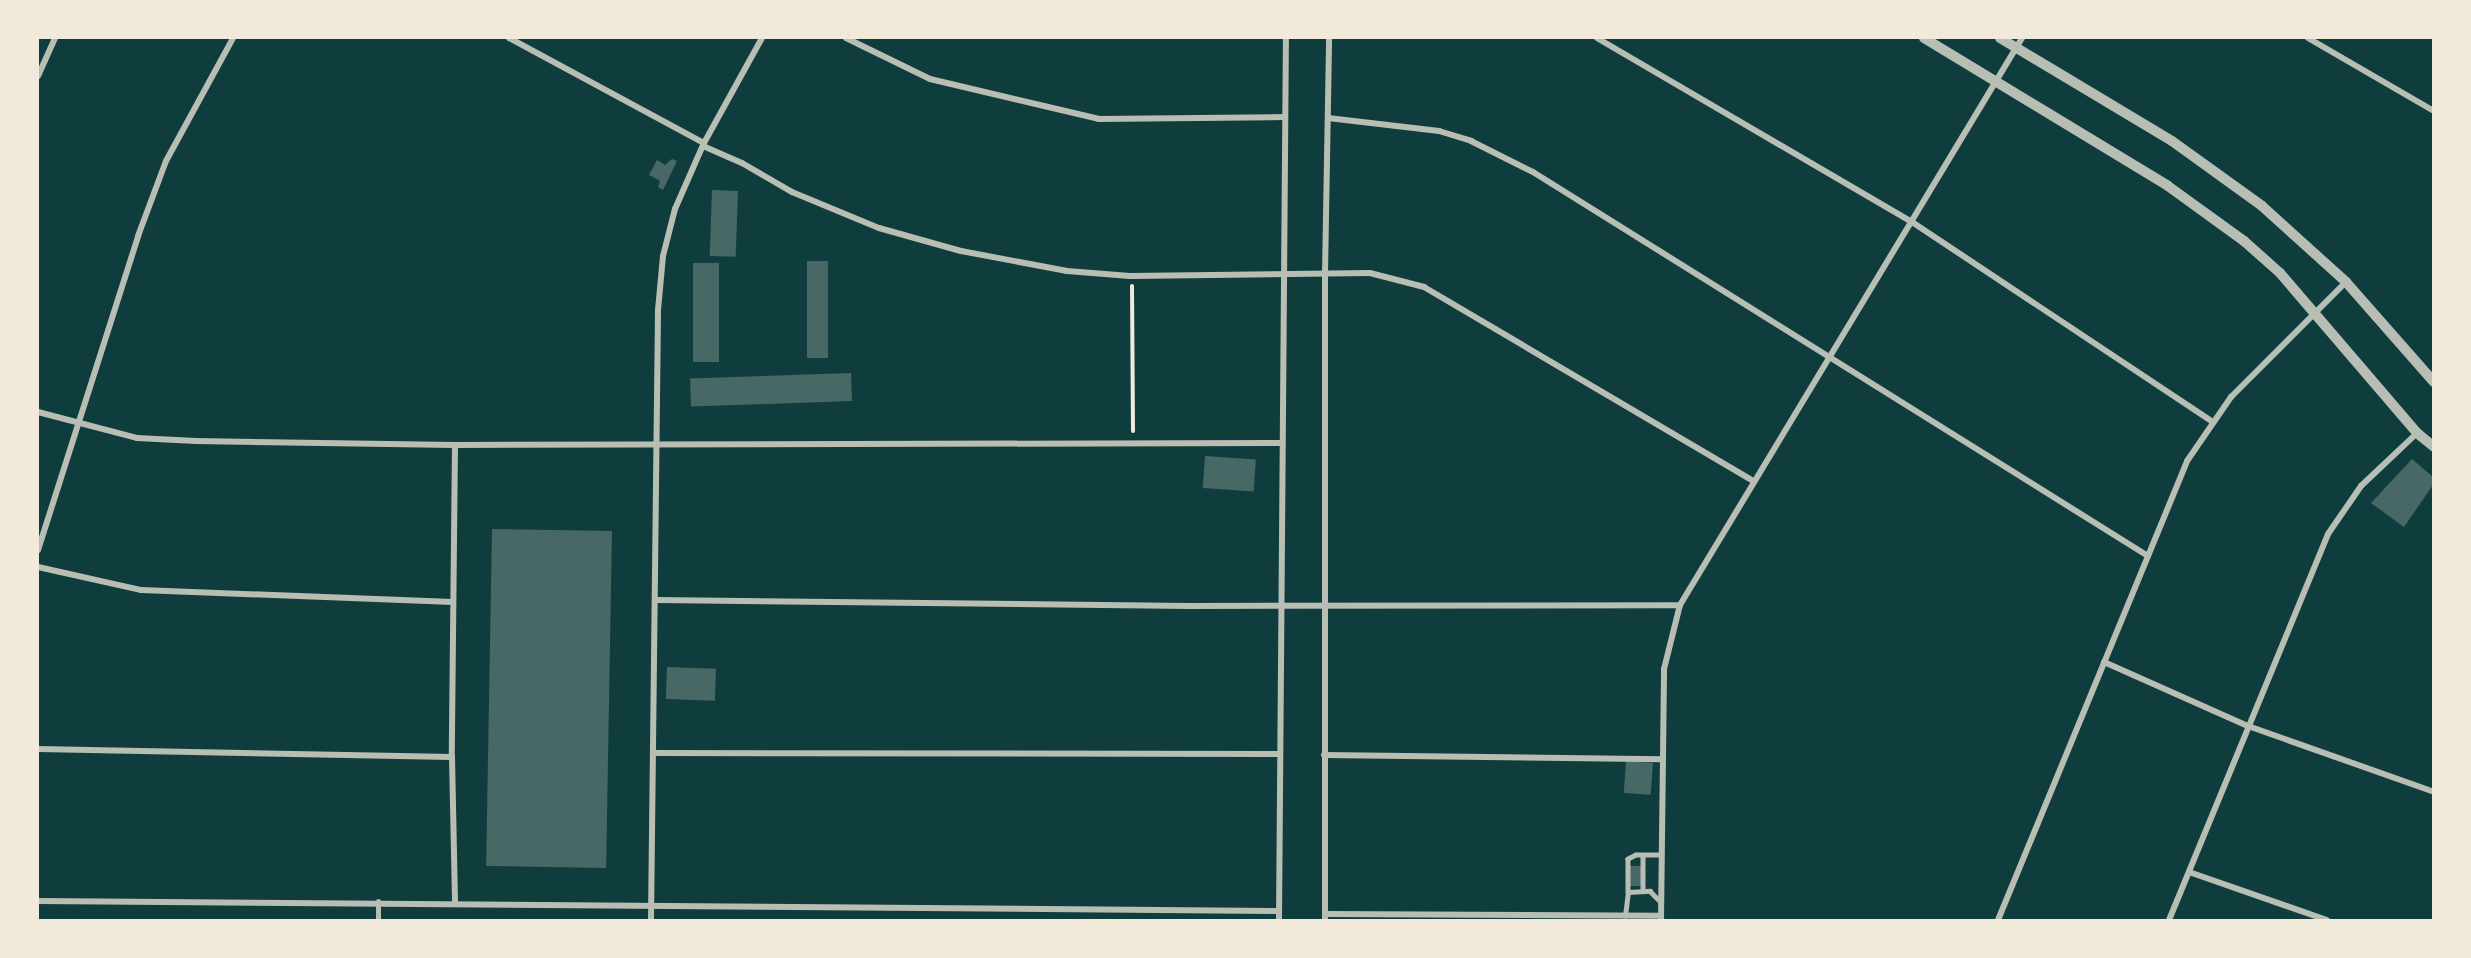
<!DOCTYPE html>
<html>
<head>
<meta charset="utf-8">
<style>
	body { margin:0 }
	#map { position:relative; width:2471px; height:958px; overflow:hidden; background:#0f3d3e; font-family:"PT Sans Narrow",sans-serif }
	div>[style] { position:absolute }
	.building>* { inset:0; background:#486865; transform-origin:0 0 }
	.path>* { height:4px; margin:-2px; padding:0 2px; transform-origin:2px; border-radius:2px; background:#f1e9da }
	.service>* { height:4.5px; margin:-2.25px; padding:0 2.25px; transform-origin:2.25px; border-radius:2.25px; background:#b8beb3 }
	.pedestrian>* { height:5px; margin:-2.5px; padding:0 2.5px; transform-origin:2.5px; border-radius:2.5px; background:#b8beb3 }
	.minor>* { height:6px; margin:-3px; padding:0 3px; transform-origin:3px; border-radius:3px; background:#b8beb3 }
	.tertiary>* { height:10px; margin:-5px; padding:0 5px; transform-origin:5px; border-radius:5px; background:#b8beb3 }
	span { translate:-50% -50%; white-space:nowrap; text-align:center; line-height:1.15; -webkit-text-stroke:4.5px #f1e9da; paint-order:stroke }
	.frame { position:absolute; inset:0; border:39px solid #f1e9da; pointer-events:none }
</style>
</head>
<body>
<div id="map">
	<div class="building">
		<i style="clip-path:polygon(672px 159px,677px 161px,663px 190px,658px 187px,660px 181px,649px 175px,657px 160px,665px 165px)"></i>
		<i style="left:712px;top:190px;width:26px;height:66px;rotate:2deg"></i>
		<i style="left:807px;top:261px;width:21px;height:97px"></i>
		<i style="left:693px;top:263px;width:26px;height:99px"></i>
		<i style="left:851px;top:373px;width:28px;height:161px;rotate:88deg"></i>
		<i style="left:1205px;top:456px;width:51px;height:32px;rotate:4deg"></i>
		<i style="clip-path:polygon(2412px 459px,2433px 477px,2433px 485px,2404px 527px,2371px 503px)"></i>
		<i style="left:492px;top:529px;width:120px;height:337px;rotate:1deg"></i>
		<i style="left:667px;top:667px;width:49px;height:32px;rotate:2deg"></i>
		<i style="left:1626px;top:761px;width:27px;height:32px;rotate:4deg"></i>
		<i style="left:1629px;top:866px;width:12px;height:20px"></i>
	</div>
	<div class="path">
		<i style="left:1132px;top:286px;width:145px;rotate:89.6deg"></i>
	</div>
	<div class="service">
		<i style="left:1643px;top:855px;width:35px;rotate:90deg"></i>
		<i style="left:1659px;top:855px;width:23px;rotate:180deg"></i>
		<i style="left:1636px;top:855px;width:9px;rotate:153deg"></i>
		<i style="left:1628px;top:859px;width:33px;rotate:90deg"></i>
		<i style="left:1628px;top:892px;width:22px;rotate:-3deg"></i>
		<i style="left:1650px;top:891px;width:14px;rotate:45deg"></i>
		<i style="left:1625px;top:916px;width:24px;rotate:-83deg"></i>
	</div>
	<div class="pedestrian">
		<i style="left:378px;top:920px;width:19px;rotate:-90deg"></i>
	</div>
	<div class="minor">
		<i style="left:509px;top:38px;width:221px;rotate:28.3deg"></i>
		<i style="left:846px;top:38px;width:93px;rotate:26deg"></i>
		<i style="left:930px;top:79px;width:174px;rotate:13.3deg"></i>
		<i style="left:1099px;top:119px;width:186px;rotate:-0.6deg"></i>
		<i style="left:1597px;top:38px;width:365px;rotate:30.3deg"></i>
		<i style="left:1912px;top:222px;width:359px;rotate:33.6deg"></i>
		<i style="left:2308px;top:38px;width:146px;rotate:30.1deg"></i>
		<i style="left:38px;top:76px;width:42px;rotate:-65.9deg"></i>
		<i style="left:1328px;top:118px;width:112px;rotate:6.7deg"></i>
		<i style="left:1439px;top:131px;width:34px;rotate:17deg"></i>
		<i style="left:1471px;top:141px;width:69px;rotate:26.6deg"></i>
		<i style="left:1533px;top:172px;width:725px;rotate:31.98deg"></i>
		<i style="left:703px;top:146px;width:43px;rotate:23.6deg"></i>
		<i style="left:742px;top:163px;width:58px;rotate:30.1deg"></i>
		<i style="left:792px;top:192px;width:94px;rotate:22.5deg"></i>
		<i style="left:879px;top:228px;width:85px;rotate:15.7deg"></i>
		<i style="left:961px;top:251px;width:108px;rotate:10.7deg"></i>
		<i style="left:1067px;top:271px;width:63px;rotate:4.5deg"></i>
		<i style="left:1130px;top:276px;width:240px;rotate:-0.7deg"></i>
		<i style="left:1370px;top:273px;width:56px;rotate:14.5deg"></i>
		<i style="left:1424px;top:287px;width:381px;rotate:30.5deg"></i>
		<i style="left:38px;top:412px;width:102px;rotate:14.7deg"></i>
		<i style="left:137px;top:438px;width:59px;rotate:2.9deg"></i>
		<i style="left:196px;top:441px;width:259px;rotate:0.9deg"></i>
		<i style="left:455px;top:445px;width:827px;rotate:-0.14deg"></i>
		<i style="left:455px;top:445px;width:312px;rotate:90.6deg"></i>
		<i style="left:452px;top:757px;width:145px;rotate:88.8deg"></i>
		<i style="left:38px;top:550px;width:330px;rotate:-72.3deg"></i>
		<i style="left:138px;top:236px;width:80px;rotate:-69.5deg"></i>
		<i style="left:166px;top:161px;width:140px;rotate:-61.4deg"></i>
		<i style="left:38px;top:567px;width:106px;rotate:12.6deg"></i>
		<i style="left:141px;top:590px;width:312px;rotate:2.2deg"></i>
		<i style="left:656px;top:600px;width:534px;rotate:0.64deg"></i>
		<i style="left:1190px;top:606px;width:490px;rotate:-0.1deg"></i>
		<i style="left:2104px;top:662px;width:158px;rotate:24deg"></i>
		<i style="left:2248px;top:726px;width:197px;rotate:19.5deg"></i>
		<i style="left:38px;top:749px;width:414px;rotate:1.1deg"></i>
		<i style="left:655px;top:753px;width:625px;rotate:0.09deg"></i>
		<i style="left:1324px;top:755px;width:338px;rotate:0.7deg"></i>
		<i style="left:2189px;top:872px;width:146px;rotate:19.2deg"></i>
		<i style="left:38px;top:901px;width:1241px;rotate:0.46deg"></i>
		<i style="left:1325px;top:914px;width:336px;rotate:0.3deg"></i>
		<i style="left:651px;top:920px;width:610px;rotate:-89.34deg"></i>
		<i style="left:658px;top:310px;width:54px;rotate:-84.7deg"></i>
		<i style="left:663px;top:256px;width:49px;rotate:-75.7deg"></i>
		<i style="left:675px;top:209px;width:72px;rotate:-66.3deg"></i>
		<i style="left:704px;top:143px;width:120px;rotate:-61.1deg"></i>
		<i style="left:1279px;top:920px;width:882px;rotate:-89.55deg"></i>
		<i style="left:1325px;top:920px;width:646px;rotate:-90deg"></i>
		<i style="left:1325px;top:274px;width:236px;rotate:-89deg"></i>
		<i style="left:1661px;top:920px;width:251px;rotate:-89.3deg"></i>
		<i style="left:1664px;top:669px;width:66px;rotate:-76deg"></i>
		<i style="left:1680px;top:605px;width:662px;rotate:-58.9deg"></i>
		<i style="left:1998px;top:920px;width:496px;rotate:-67.6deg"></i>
		<i style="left:2187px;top:461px;width:78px;rotate:-55.5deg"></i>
		<i style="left:2231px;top:397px;width:163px;rotate:-45deg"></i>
		<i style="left:2169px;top:920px;width:417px;rotate:-67.6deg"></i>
		<i style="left:2328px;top:534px;width:58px;rotate:-55.5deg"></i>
		<i style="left:2361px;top:486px;width:77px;rotate:-43.4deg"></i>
	</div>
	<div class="tertiary">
		<i style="left:1924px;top:38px;width:285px;rotate:31.2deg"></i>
		<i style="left:2168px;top:186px;width:94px;rotate:35.9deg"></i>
		<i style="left:2244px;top:241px;width:48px;rotate:41.6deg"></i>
		<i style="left:2280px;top:273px;width:211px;rotate:49.4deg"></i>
		<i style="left:2417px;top:433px;width:22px;rotate:39deg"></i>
		<i style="left:2000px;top:38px;width:200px;rotate:30.9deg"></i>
		<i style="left:2172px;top:141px;width:111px;rotate:35.8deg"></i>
		<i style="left:2262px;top:206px;width:113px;rotate:42.1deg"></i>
		<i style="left:2346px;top:282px;width:133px;rotate:48.7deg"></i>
	</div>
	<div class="frame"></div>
</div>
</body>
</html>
